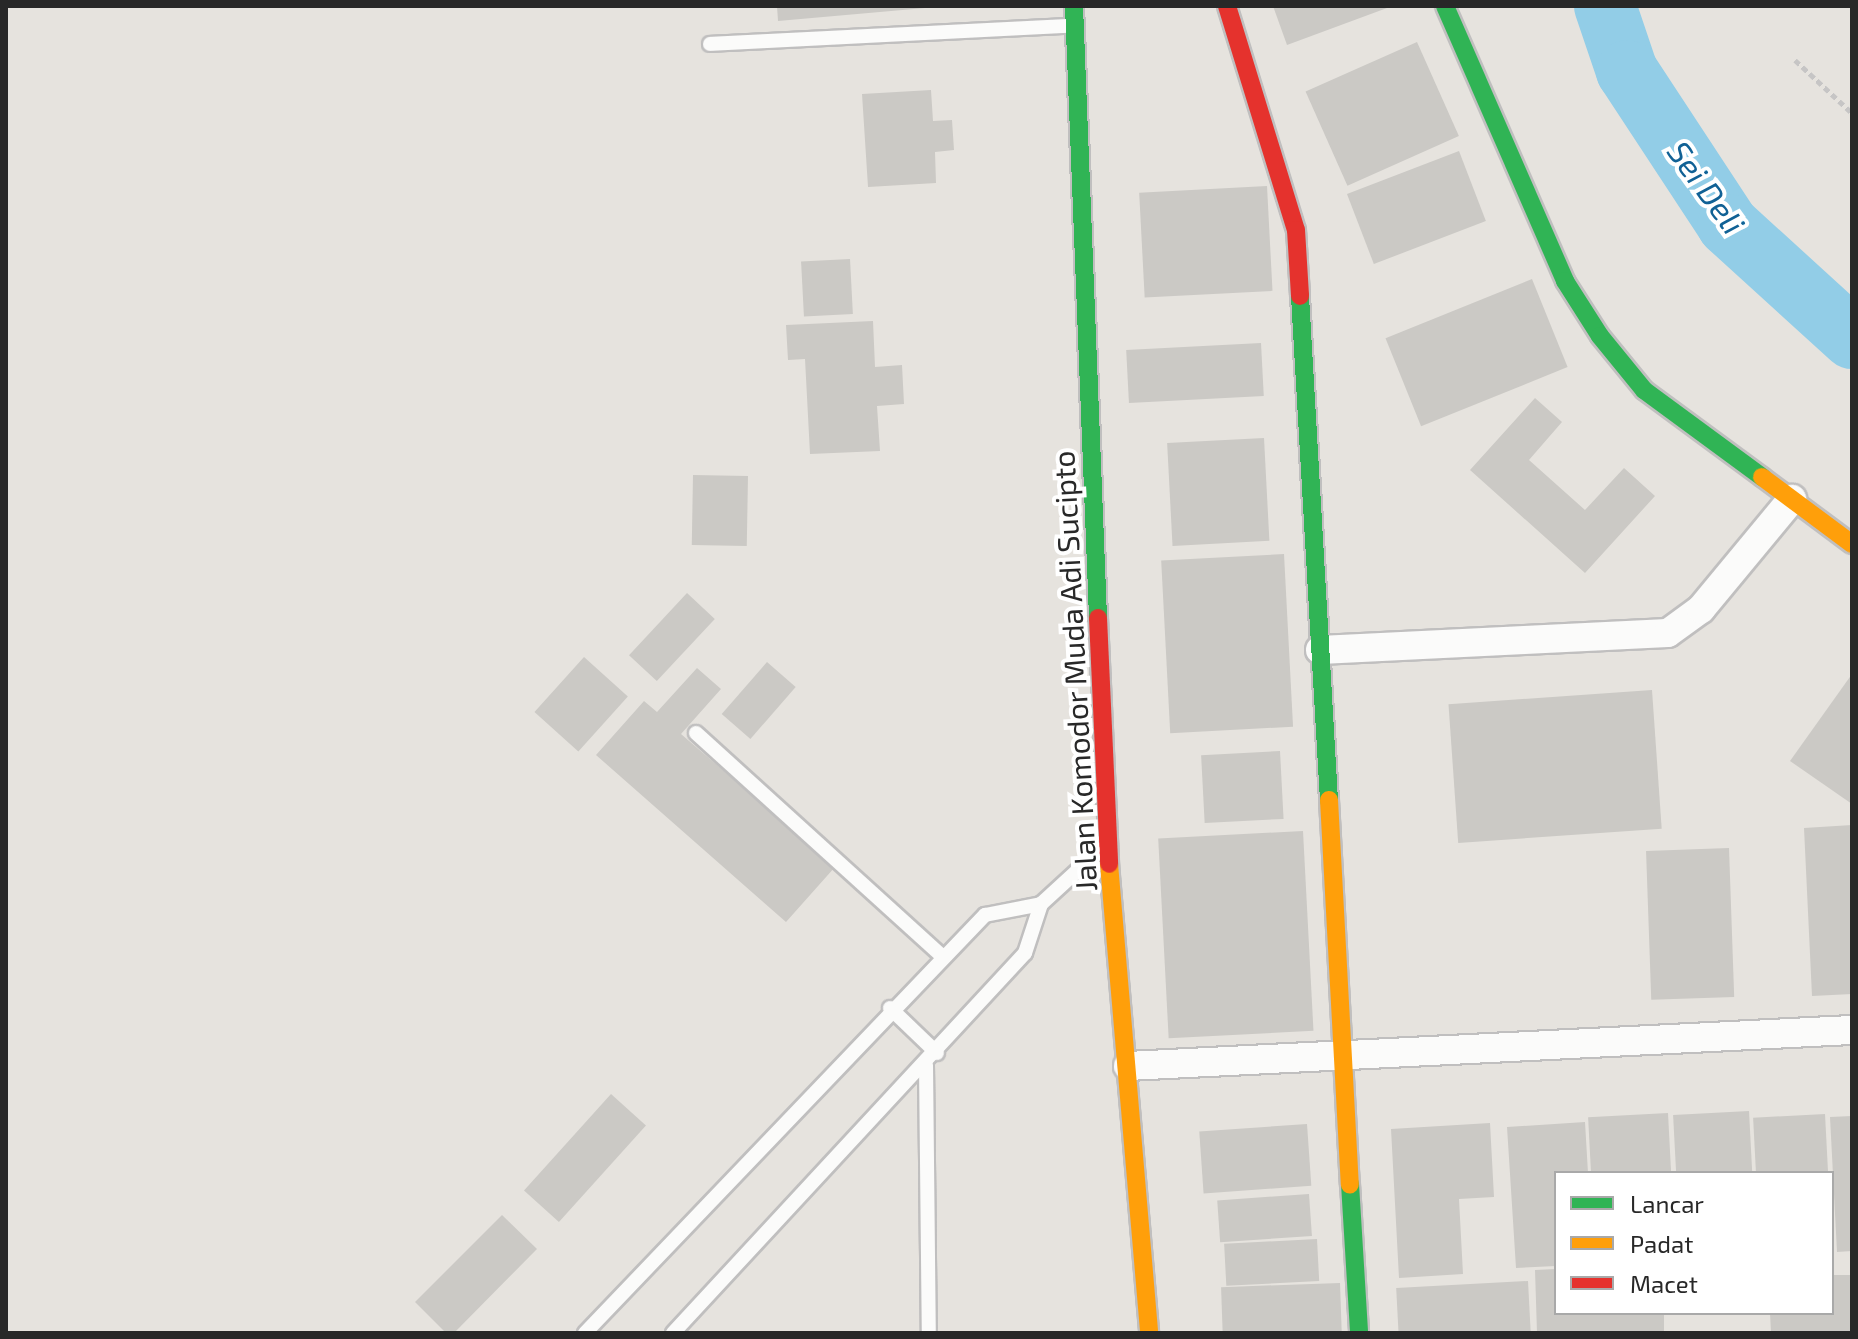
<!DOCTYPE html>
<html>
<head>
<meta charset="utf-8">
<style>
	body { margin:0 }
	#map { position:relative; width:1858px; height:1339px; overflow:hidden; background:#e6e3de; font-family:"Exo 2",sans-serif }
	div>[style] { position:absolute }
	.river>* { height:62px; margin:-31px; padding:0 31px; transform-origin:31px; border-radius:31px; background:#92cde7 }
	.building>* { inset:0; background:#cbc9c5; transform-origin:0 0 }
	.path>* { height:5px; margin-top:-2.5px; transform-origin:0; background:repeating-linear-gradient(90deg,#c6c5c5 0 6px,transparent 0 10px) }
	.roads { filter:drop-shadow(2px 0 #c0bfbf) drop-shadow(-2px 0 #c0bfbf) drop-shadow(0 2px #c0bfbf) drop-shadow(0 -2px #c0bfbf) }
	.lane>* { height:14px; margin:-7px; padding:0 7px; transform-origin:7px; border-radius:7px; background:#fbfbfa }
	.street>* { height:28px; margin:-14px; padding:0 14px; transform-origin:14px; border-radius:14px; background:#fbfbfa }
	.fast>* { height:18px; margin:-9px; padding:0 9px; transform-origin:9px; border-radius:9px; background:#30b455 }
	.slow>* { height:18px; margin:-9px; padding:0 9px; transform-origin:9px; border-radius:9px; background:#ff9f0a }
	.jam>* { height:18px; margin:-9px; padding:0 9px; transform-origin:9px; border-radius:9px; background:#e5322d }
	span { translate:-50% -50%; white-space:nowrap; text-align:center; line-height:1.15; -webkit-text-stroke:8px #fff; paint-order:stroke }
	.street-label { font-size:30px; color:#282828 }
	.water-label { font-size:32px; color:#106195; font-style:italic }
	.frame { position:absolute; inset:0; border:8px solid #282828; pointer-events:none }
	.legend { position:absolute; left:1554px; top:1171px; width:280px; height:144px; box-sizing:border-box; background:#fff; border:2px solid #a9a9a9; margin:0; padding:10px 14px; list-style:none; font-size:24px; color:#282828 }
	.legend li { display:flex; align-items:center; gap:16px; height:40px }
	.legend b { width:40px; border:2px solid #a9a9a9 }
</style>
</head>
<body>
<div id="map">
	<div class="river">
		<i style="left:1605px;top:6px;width:69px;rotate:71.3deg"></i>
		<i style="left:1627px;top:71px;width:184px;rotate:56.7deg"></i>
		<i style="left:1728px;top:225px;width:168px;rotate:42.3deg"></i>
	</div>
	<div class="building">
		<i style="clip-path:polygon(777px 6px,925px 6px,925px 8px,778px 21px)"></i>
		<i style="clip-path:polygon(1273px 6px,1386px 6px,1387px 8px,1287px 45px)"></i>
		<i style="left:1417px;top:42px;width:103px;height:122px;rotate:66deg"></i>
		<i style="clip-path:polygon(931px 90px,933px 121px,952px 120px,954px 150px,935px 152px,936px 183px,868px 187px,862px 94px)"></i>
		<i style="left:1459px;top:151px;width:75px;height:120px;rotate:69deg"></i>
		<i style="left:1267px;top:186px;width:105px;height:128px;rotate:87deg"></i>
		<i style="left:850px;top:259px;width:55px;height:49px;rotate:87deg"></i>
		<i style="left:1532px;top:279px;width:95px;height:158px;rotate:68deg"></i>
		<i style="clip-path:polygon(873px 321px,875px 367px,902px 365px,904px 404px,877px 406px,880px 451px,810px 454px,805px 359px,788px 360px,786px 325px)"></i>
		<i style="left:1261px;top:343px;width:53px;height:135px;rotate:87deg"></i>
		<i style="clip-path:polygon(1535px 398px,1562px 422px,1529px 460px,1585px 510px,1624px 468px,1655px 496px,1585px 573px,1470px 470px)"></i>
		<i style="left:1264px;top:438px;width:103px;height:97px;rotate:87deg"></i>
		<i style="left:693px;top:475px;width:55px;height:70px;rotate:1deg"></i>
		<i style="left:1284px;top:554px;width:173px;height:123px;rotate:87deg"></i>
		<i style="left:687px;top:593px;width:38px;height:85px;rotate:43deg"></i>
		<i style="left:584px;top:657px;width:59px;height:74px;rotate:42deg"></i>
		<i style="left:767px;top:662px;width:38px;height:69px;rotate:41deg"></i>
		<i style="clip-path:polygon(697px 668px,721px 689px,681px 734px,835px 867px,786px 922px,596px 755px,644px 701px,657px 712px)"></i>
		<i style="clip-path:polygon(1852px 674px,1852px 804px,1790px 761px)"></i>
		<i style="left:1652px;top:690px;width:139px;height:204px;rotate:86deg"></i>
		<i style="left:1280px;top:751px;width:68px;height:79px;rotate:87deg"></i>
		<i style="clip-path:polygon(1852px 825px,1852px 994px,1812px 996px,1804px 828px)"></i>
		<i style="left:1303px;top:831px;width:200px;height:145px;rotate:87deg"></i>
		<i style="left:1729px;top:848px;width:149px;height:83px;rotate:88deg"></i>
		<i style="left:611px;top:1094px;width:47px;height:130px;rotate:42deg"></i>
		<i style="left:1749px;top:1111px;width:62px;height:76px;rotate:87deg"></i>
		<i style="left:1668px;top:1113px;width:60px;height:80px;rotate:87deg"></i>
		<i style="left:1825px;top:1114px;width:59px;height:72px;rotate:87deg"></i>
		<i style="clip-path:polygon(1852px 1116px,1852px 1251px,1837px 1252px,1830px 1117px)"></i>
		<i style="clip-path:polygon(1585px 1122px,1588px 1173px,1556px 1173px,1556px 1266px,1516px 1268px,1507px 1127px)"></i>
		<i style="clip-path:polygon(1490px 1123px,1494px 1197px,1459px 1199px,1463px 1274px,1399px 1278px,1391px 1129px)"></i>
		<i style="left:1307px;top:1124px;width:62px;height:108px;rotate:86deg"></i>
		<i style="left:1309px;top:1194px;width:42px;height:92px;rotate:86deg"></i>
		<i style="clip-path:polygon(502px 1215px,537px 1249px,454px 1333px,446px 1333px,415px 1302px)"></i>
		<i style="left:1317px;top:1239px;width:42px;height:93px;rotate:87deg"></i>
		<i style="clip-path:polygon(1556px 1269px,1556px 1313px,1664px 1313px,1664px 1333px,1537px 1333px,1535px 1270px)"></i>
		<i style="clip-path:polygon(1832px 1275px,1852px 1275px,1852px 1333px,1771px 1333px,1770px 1313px,1832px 1313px)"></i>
		<i style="left:1528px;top:1281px;width:52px;height:132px;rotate:87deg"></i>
		<i style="left:1340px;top:1283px;width:50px;height:119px;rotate:88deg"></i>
	</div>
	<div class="path">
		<i style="left:1795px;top:60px;width:78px;rotate:42.9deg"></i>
	</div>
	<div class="roads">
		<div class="lane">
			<i style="left:710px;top:44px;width:361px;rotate:-2.9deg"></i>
			<i style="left:696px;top:733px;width:333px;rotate:42.2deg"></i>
			<i style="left:890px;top:1008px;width:65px;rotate:43.8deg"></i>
			<i style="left:926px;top:1065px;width:268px;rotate:89.4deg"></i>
			<i style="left:585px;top:1333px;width:579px;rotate:-46.26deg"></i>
			<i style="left:985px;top:915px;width:57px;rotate:-11.1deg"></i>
			<i style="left:673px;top:1333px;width:518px;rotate:-47.19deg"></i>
			<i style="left:1025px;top:953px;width:52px;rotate:-71.9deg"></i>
			<i style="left:1041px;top:904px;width:81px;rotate:-42.5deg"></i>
		</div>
		<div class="street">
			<i style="left:1320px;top:650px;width:348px;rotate:-2.8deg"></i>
			<i style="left:1668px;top:633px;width:41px;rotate:-36deg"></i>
			<i style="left:1701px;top:609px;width:143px;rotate:-50.4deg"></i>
			<i style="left:1128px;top:1066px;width:725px;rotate:-2.85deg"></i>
		</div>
		<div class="fast">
			<i style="left:1074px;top:6px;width:612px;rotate:87.75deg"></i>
			<i style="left:1445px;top:6px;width:300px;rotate:66.4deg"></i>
			<i style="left:1565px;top:281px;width:65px;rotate:57.5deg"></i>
			<i style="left:1600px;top:336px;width:70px;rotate:50.8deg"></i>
			<i style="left:1644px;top:390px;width:147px;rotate:36.4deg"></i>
			<i style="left:1300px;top:296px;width:505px;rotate:86.71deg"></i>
			<i style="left:1350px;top:1184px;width:149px;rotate:86.5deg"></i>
		</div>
		<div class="slow">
			<i style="left:1762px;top:477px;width:112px;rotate:36.7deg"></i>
			<i style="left:1329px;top:800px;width:385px;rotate:86.9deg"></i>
			<i style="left:1109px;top:864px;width:471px;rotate:85.1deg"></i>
		</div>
		<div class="jam">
			<i style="left:1227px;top:6px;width:234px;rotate:72.9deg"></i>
			<i style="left:1296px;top:230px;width:66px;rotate:86.5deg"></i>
			<i style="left:1098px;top:618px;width:246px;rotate:87.4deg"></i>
		</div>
	</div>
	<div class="street-label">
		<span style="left:1074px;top:671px;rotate:-93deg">Jalan Komodor Muda Adi Sucipto</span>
	</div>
	<div class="water-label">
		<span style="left:1707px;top:187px;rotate:54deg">Sei Deli</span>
	</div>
	<div class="frame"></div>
	<ul class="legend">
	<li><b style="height:10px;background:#30b455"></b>Lancar</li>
	<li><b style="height:10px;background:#ff9f0a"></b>Padat</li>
	<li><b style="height:10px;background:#e5322d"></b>Macet</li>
	</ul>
</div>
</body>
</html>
